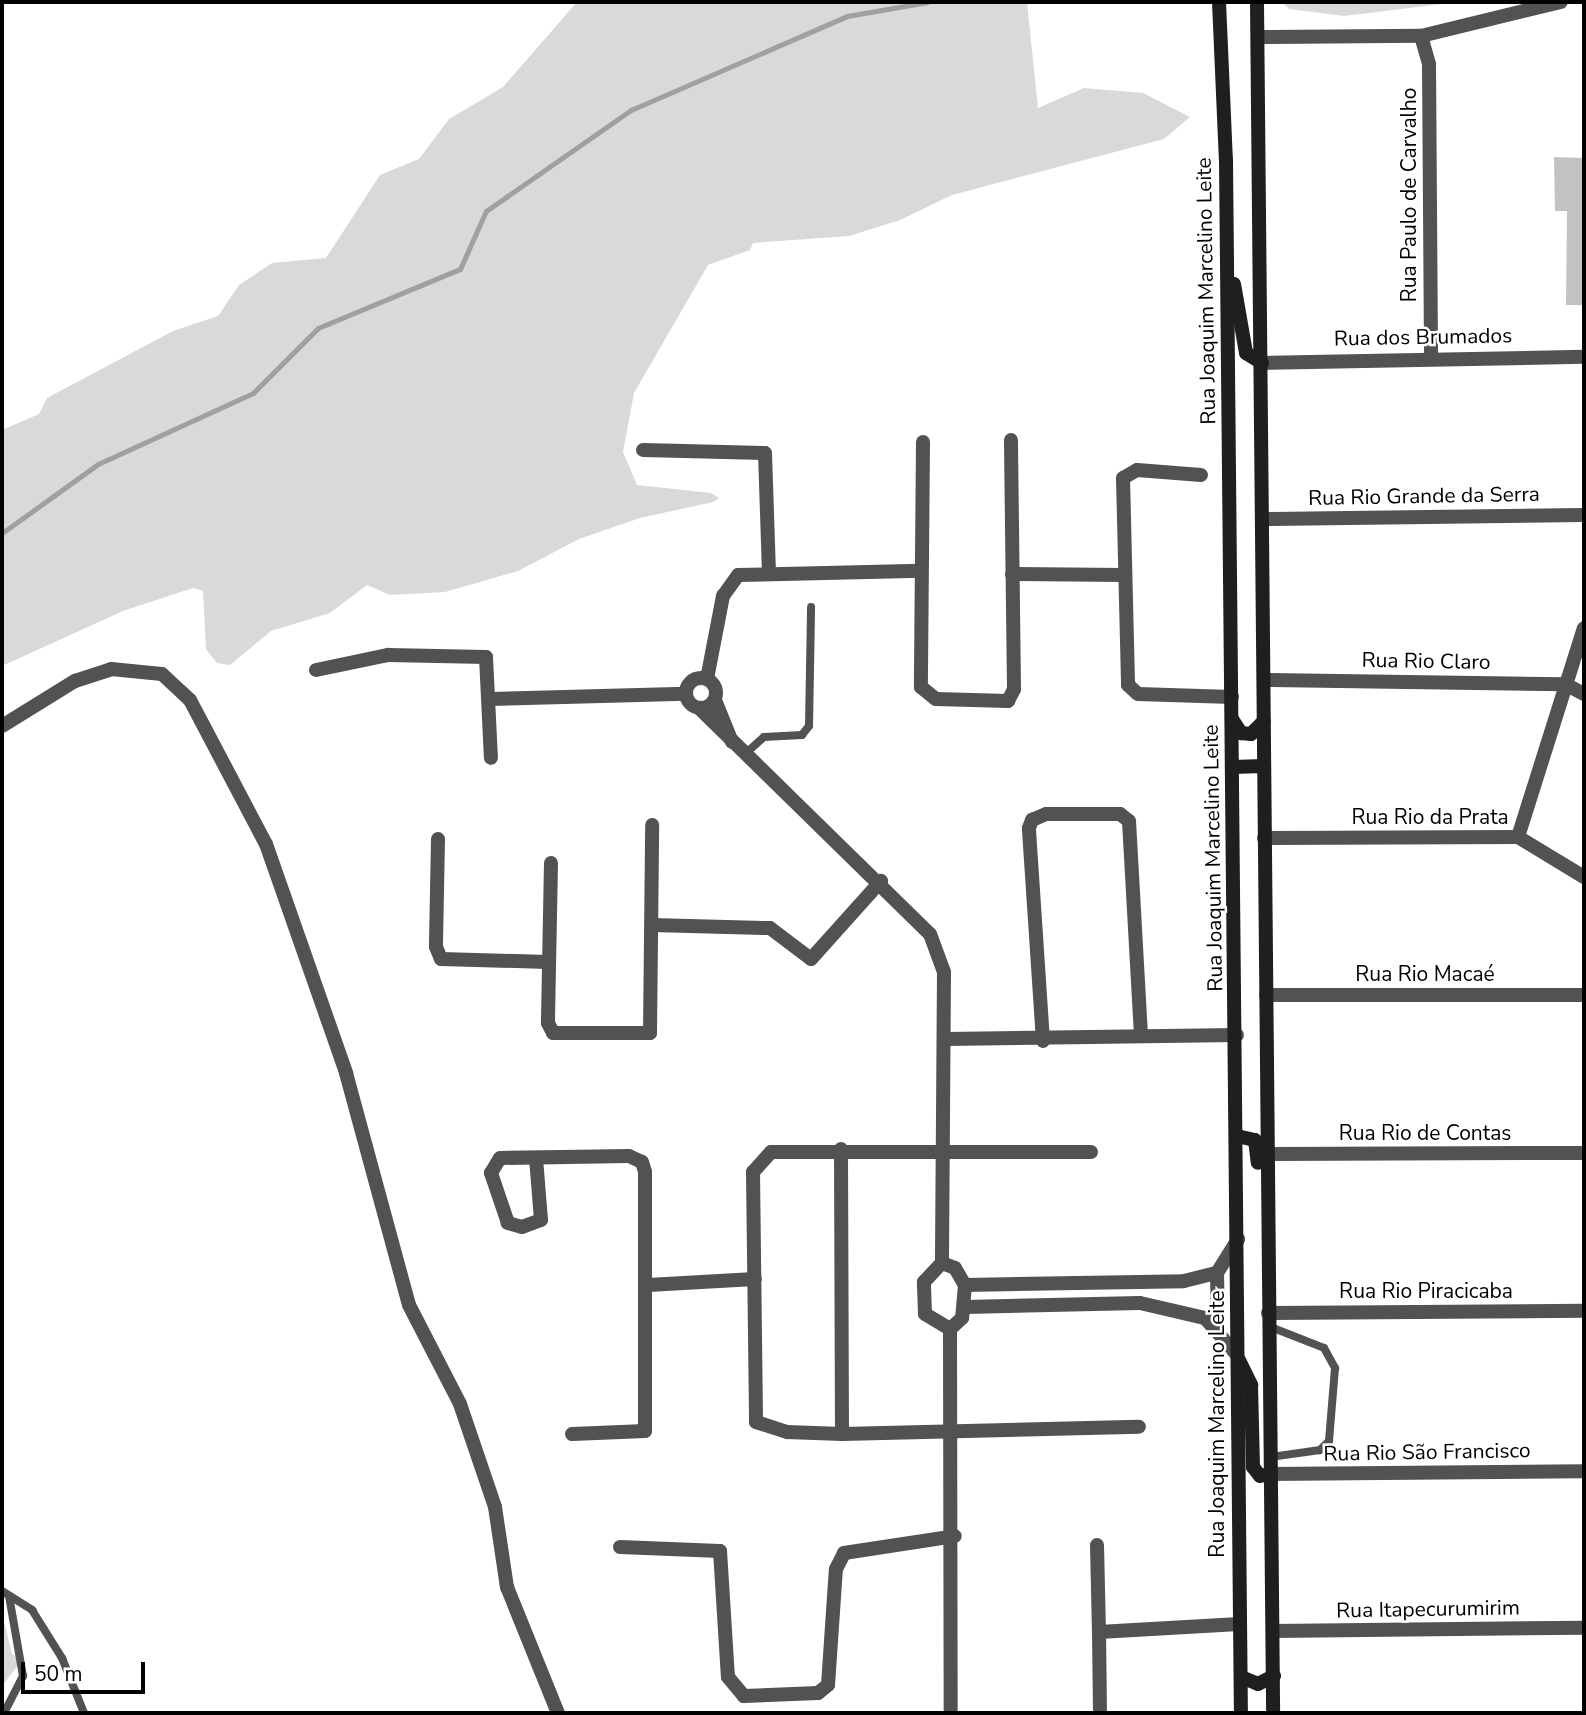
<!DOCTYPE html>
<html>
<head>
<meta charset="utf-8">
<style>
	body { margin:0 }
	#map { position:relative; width:1586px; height:1715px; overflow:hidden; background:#fff; font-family:"Nunito Sans",sans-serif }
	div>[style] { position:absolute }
	.green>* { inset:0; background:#d9d9d9 }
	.stream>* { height:5px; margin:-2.5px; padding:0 2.5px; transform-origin:2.5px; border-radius:2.5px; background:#a0a0a0 }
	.building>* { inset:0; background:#c2c2c2 }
	.service>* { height:8px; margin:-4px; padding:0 4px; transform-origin:4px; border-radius:4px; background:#525252 }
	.minor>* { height:14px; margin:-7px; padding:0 7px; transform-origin:7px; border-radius:7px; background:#525252 }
	.minor>.ring { margin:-7px; padding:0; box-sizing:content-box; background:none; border:14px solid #525252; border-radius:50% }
	.secondary>* { height:14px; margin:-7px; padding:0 7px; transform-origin:7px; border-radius:7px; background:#1f1f1f }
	span { translate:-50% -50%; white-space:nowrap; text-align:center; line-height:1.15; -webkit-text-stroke:5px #fff; paint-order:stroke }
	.street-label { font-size:21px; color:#000 }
	.frame { position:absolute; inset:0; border:4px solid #000; pointer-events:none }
	.scale { position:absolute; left:21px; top:1662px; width:124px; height:32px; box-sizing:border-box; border:4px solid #000; border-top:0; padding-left:9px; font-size:21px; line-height:24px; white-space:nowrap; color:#000; -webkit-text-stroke:5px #fff; paint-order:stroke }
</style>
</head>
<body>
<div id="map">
	<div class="green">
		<i style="clip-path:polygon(577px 2px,1027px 2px,1038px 108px,1084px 88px,1143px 93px,1190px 117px,1164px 139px,952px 195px,900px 220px,849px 236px,753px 243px,750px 250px,708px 265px,634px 393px,623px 452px,637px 485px,711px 493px,719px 498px,713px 502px,640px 518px,579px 539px,518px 571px,445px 592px,390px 595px,367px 585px,330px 613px,271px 631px,230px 665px,217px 663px,206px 649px,203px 591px,193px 588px,123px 611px,2px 666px,2px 430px,39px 414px,47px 398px,173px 331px,218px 316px,239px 285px,272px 263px,326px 258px,380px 175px,419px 159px,449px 119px,503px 87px)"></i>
		<i style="clip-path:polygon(1282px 2px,1458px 2px,1344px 16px,1289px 9px)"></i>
		<i style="clip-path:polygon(2px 1613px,12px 1654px,21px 1661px,2px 1686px)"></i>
	</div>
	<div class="stream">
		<i style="left:2px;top:533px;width:118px;rotate:-35.7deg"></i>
		<i style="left:98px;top:464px;width:170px;rotate:-24.6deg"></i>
		<i style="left:253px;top:393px;width:92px;rotate:-45deg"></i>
		<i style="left:318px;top:328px;width:154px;rotate:-22.6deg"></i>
		<i style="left:460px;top:269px;width:64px;rotate:-65.9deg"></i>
		<i style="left:486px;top:211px;width:177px;rotate:-34.9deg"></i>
		<i style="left:631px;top:110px;width:236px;rotate:-23.5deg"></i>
		<i style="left:847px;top:16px;width:82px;rotate:-9.8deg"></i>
	</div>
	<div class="building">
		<i style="clip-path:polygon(1554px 157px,1584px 158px,1584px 305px,1566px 305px,1567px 211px,1555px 211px)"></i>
	</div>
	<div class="service">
		<i style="left:745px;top:754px;width:25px;rotate:-42deg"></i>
		<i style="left:764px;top:737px;width:38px;rotate:-3deg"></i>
		<i style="left:802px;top:735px;width:11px;rotate:-52deg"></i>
		<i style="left:809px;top:726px;width:119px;rotate:-89deg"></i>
		<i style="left:1268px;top:1326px;width:60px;rotate:21.4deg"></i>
		<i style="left:1324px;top:1348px;width:23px;rotate:61deg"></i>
		<i style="left:1335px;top:1368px;width:73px;rotate:94.7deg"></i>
		<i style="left:1329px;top:1441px;width:13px;rotate:135deg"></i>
		<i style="left:1320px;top:1450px;width:49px;rotate:171.9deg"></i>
		<i style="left:2px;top:1591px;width:36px;rotate:32deg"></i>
		<i style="left:32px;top:1610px;width:57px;rotate:58deg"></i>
		<i style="left:62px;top:1658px;width:59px;rotate:68.2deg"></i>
		<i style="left:4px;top:1713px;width:42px;rotate:-62.8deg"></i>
		<i style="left:23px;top:1676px;width:81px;rotate:-99.9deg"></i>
	</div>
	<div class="minor">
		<i style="left:1421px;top:36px;width:29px;rotate:74deg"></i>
		<i style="left:1429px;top:64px;width:291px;rotate:89.6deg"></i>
		<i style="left:1259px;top:37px;width:162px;rotate:-0.4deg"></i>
		<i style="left:1421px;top:36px;width:144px;rotate:-13.7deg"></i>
		<i style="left:1262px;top:363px;width:322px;rotate:-1.1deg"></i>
		<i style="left:923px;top:442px;width:245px;rotate:90.5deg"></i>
		<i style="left:921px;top:687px;width:19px;rotate:39deg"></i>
		<i style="left:936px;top:699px;width:72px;rotate:1.6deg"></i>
		<i style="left:1008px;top:701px;width:13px;rotate:-63deg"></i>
		<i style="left:1014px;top:689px;width:249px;rotate:-90.7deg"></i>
		<i style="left:643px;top:450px;width:122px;rotate:1.4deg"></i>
		<i style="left:765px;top:453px;width:119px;rotate:88.1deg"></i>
		<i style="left:1201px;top:475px;width:64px;rotate:-175.5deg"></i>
		<i style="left:1137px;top:470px;width:16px;rotate:150deg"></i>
		<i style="left:1123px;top:478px;width:207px;rotate:88.6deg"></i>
		<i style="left:1128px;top:685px;width:13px;rotate:42deg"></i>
		<i style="left:1138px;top:694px;width:94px;rotate:1.8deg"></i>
		<i style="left:1264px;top:519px;width:320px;rotate:-0.7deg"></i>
		<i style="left:1012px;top:574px;width:112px;rotate:0.5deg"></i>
		<i style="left:316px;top:670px;width:74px;rotate:-11.8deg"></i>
		<i style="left:388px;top:655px;width:98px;rotate:1.2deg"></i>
		<i style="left:486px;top:657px;width:101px;rotate:87.2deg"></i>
		<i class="ring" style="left:686px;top:678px;width:16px;height:16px"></i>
		<i style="left:707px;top:679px;width:85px;rotate:-79.1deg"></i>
		<i style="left:723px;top:596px;width:26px;rotate:-54deg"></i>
		<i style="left:738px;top:575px;width:183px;rotate:-1.3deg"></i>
		<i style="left:1264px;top:680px;width:301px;rotate:0.8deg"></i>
		<i style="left:1565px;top:684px;width:21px;rotate:28deg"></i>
		<i style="left:490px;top:699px;width:196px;rotate:-1.5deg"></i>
		<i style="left:715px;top:700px;width:45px;rotate:68deg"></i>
		<i style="left:699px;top:708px;width:323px;rotate:44.4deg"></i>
		<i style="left:930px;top:934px;width:40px;rotate:69.8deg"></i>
		<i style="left:944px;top:972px;width:291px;rotate:90.4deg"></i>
		<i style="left:2px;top:726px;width:86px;rotate:-31.7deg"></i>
		<i style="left:75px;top:681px;width:38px;rotate:-18deg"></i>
		<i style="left:111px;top:669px;width:51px;rotate:5.6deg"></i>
		<i style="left:162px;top:674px;width:38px;rotate:43deg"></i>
		<i style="left:190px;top:700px;width:163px;rotate:62.2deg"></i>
		<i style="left:266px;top:844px;width:243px;rotate:70.7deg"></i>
		<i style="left:346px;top:1073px;width:240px;rotate:74.8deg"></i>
		<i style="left:409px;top:1305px;width:111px;rotate:62.7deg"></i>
		<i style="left:460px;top:1404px;width:109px;rotate:71.2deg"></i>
		<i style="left:495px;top:1507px;width:81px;rotate:81.5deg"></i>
		<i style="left:507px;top:1587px;width:136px;rotate:68deg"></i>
		<i style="left:1518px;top:837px;width:219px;rotate:-72.5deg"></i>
		<i style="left:1264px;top:838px;width:254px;rotate:-0.2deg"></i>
		<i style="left:1518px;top:837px;width:77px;rotate:31.2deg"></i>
		<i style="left:438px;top:839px;width:108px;rotate:91.1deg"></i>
		<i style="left:436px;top:947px;width:13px;rotate:67deg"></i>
		<i style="left:441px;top:959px;width:107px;rotate:1.6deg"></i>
		<i style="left:551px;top:863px;width:160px;rotate:91.1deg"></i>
		<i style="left:548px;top:1023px;width:11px;rotate:63deg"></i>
		<i style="left:553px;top:1033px;width:97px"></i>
		<i style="left:650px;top:1033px;width:208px;rotate:-89.4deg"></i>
		<i style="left:652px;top:925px;width:118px;rotate:1.5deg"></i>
		<i style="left:770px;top:928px;width:51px;rotate:37.1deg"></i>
		<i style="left:811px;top:959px;width:105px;rotate:-48.1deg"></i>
		<i style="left:1266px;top:995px;width:318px"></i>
		<i style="left:946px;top:1039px;width:291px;rotate:-0.8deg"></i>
		<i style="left:1043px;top:1041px;width:213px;rotate:-93.8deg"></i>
		<i style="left:1029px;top:828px;width:9px;rotate:-69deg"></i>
		<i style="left:1032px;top:820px;width:15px;rotate:-23deg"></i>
		<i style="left:1046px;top:814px;width:74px"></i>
		<i style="left:1120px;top:814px;width:11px;rotate:38deg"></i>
		<i style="left:1129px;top:821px;width:214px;rotate:86.8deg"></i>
		<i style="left:841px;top:1149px;width:285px;rotate:89.8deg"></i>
		<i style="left:1091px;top:1152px;width:320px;rotate:180deg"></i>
		<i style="left:771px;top:1152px;width:27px;rotate:132deg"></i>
		<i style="left:753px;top:1172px;width:250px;rotate:89.3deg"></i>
		<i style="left:756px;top:1422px;width:33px;rotate:18deg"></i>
		<i style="left:787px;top:1432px;width:55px;rotate:2.1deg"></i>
		<i style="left:842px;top:1434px;width:297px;rotate:-1.4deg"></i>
		<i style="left:1267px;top:1154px;width:317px;rotate:-0.2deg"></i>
		<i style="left:536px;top:1158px;width:62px;rotate:85.4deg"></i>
		<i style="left:541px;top:1220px;width:20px;rotate:160deg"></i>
		<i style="left:522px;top:1227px;width:15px;rotate:-164deg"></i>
		<i style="left:508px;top:1223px;width:53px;rotate:-108.8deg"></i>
		<i style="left:491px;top:1173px;width:17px;rotate:-59deg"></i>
		<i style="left:500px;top:1158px;width:129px;rotate:-0.9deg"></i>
		<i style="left:629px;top:1156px;width:14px;rotate:25deg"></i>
		<i style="left:642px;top:1162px;width:10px;rotate:73deg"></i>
		<i style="left:645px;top:1172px;width:259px;rotate:90deg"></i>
		<i style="left:645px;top:1431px;width:73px;rotate:177.6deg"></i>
		<i style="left:942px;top:1263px;width:14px;rotate:21deg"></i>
		<i style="left:955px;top:1268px;width:20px;rotate:60deg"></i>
		<i style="left:965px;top:1285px;width:33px;rotate:95deg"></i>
		<i style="left:962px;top:1318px;width:16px;rotate:137deg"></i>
		<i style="left:950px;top:1329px;width:29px;rotate:-149deg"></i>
		<i style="left:925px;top:1314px;width:32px;rotate:-92deg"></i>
		<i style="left:924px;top:1282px;width:26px;rotate:-47deg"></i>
		<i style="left:1217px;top:1273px;width:54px;rotate:88.9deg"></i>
		<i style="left:648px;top:1285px;width:107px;rotate:-3.2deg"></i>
		<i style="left:965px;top:1285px;width:219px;rotate:-1deg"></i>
		<i style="left:1184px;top:1281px;width:34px;rotate:-14deg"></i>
		<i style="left:1217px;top:1273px;width:40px;rotate:-58deg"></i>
		<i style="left:965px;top:1307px;width:175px;rotate:-1.3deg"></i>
		<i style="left:1140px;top:1303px;width:67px;rotate:13deg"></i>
		<i style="left:1205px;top:1318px;width:49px;rotate:49.1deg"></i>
		<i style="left:1268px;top:1313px;width:316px;rotate:-0.4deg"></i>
		<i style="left:950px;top:1329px;width:384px;rotate:89.9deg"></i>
		<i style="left:1270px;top:1474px;width:314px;rotate:-0.5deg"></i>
		<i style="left:1097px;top:1545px;width:87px;rotate:88.7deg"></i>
		<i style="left:620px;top:1547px;width:100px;rotate:2.3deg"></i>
		<i style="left:720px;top:1551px;width:126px;rotate:86.4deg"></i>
		<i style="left:728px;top:1677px;width:25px;rotate:50deg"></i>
		<i style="left:744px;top:1696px;width:74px;rotate:-2.3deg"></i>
		<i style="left:818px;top:1693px;width:13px;rotate:-39deg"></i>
		<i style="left:828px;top:1685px;width:116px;rotate:-86.1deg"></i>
		<i style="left:836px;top:1569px;width:18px;rotate:-63deg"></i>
		<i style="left:844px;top:1553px;width:112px;rotate:-8.7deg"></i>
		<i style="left:1273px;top:1631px;width:311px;rotate:-0.6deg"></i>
		<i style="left:1100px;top:1713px;width:81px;rotate:-90.7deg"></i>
		<i style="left:1099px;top:1632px;width:140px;rotate:-3.3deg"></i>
	</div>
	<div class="secondary">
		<i style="left:1219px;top:2px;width:158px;rotate:87.5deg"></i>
		<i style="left:1226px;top:160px;width:1553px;rotate:89.45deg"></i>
		<i style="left:1257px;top:2px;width:1711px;rotate:89.46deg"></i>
		<i style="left:1234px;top:284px;width:70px;rotate:80.1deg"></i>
		<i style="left:1246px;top:353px;width:19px;rotate:32deg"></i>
		<i style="left:1232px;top:719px;width:17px;rotate:57deg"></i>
		<i style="left:1241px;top:733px;width:10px;rotate:6deg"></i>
		<i style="left:1251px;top:734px;width:18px;rotate:-45deg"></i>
		<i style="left:1232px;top:767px;width:32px;rotate:-2deg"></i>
		<i style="left:1237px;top:1136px;width:18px;rotate:13deg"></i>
		<i style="left:1255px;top:1140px;width:23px;rotate:83deg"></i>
		<i style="left:1239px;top:1360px;width:28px;rotate:64deg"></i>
		<i style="left:1251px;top:1385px;width:82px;rotate:88.6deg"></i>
		<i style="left:1253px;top:1467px;width:11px;rotate:52deg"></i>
		<i style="left:1260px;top:1476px;width:10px;rotate:-11deg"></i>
		<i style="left:1241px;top:1677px;width:18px;rotate:22deg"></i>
		<i style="left:1258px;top:1684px;width:18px;rotate:-27deg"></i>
	</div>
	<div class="street-label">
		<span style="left:1409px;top:195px;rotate:-90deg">Rua Paulo de Carvalho</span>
		<span style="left:1206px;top:291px;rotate:-91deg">Rua Joaquim Marcelino Leite</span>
		<span style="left:1423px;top:337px;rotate:-1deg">Rua dos Brumados</span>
		<span style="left:1424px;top:496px;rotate:-1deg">Rua Rio Grande da Serra</span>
		<span style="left:1426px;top:661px;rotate:1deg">Rua Rio Claro</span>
		<span style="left:1430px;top:817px">Rua Rio da Prata</span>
		<span style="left:1213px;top:858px;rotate:-91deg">Rua Joaquim Marcelino Leite</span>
		<span style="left:1425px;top:974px">Rua Rio Macaé</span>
		<span style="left:1425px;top:1133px">Rua Rio de Contas</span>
		<span style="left:1426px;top:1291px">Rua Rio Piracicaba</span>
		<span style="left:1217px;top:1424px;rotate:-90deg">Rua Joaquim Marcelino Leite</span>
		<span style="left:1427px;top:1452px;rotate:-1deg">Rua Rio São Francisco</span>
		<span style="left:1428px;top:1609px;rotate:-1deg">Rua Itapecurumirim</span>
	</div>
	<div class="frame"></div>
	<div class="scale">50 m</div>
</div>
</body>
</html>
